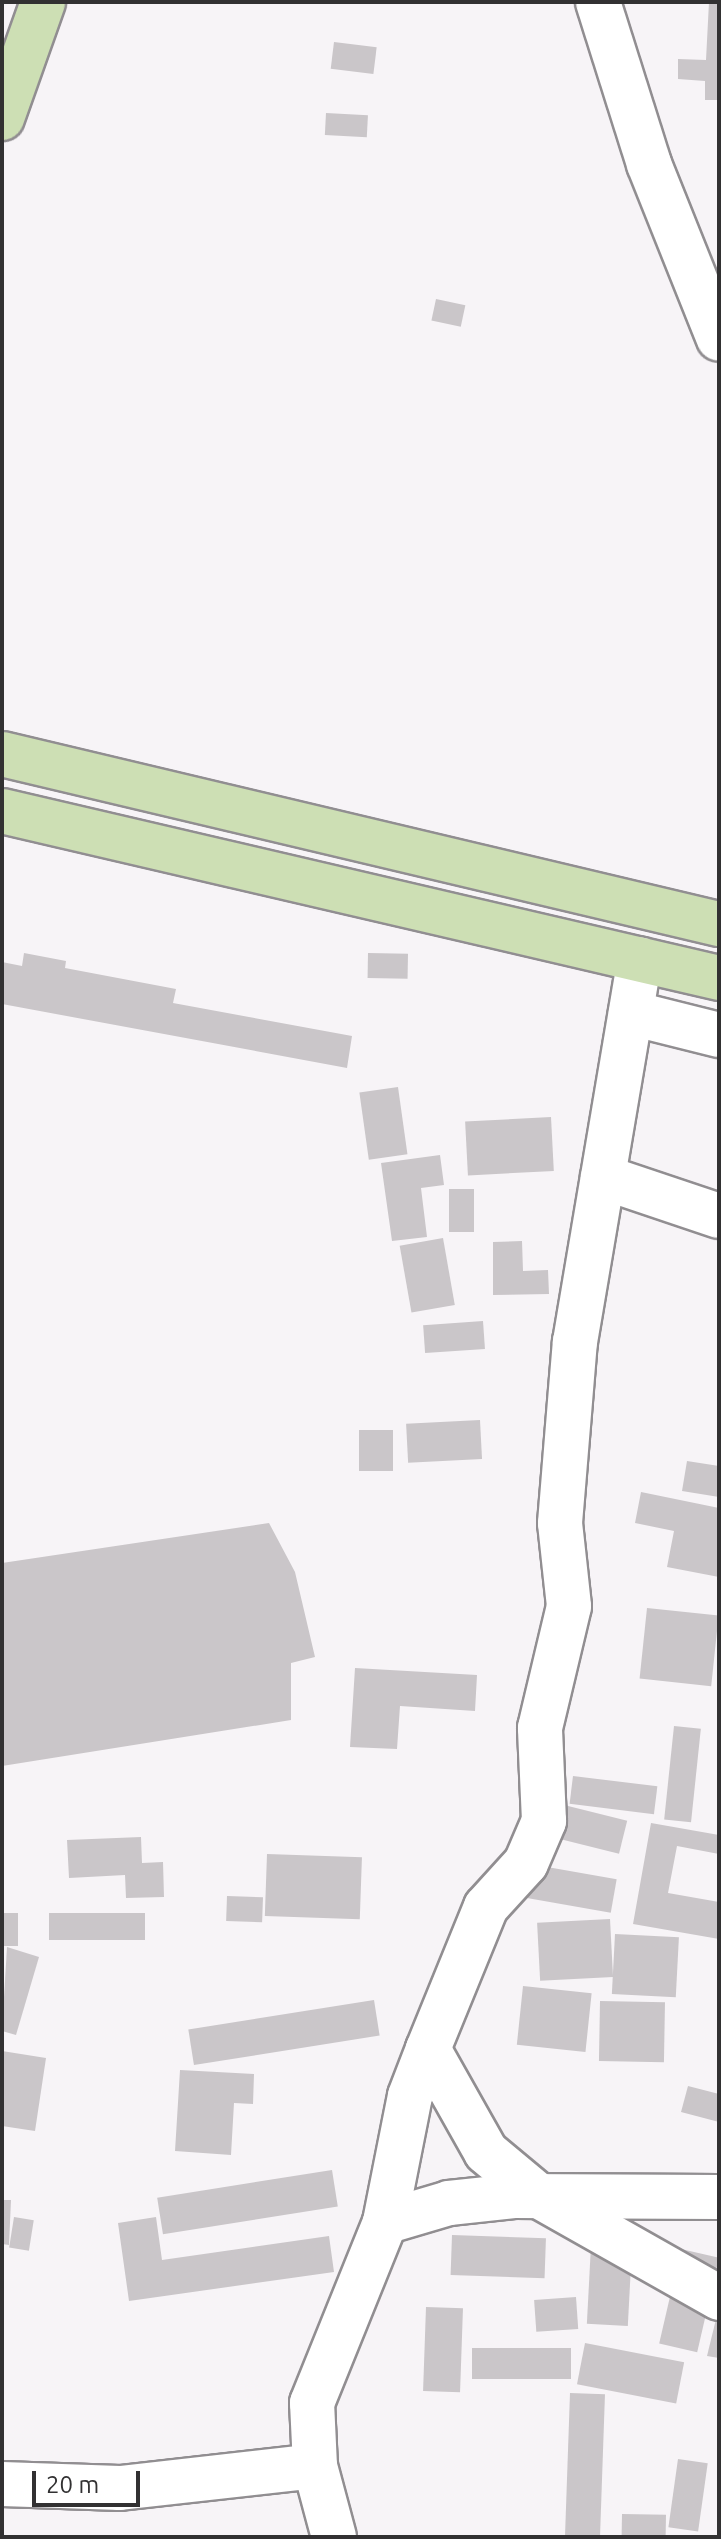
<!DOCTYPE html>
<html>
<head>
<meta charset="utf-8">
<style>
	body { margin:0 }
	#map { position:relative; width:721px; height:2539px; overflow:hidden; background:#f7f4f7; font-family:Ubuntu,sans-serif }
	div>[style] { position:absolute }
	.building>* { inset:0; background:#cac6c9; transform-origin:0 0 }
	.roads { filter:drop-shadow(2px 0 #918e91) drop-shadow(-2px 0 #918e91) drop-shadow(0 2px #918e91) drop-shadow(0 -2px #918e91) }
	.minor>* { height:44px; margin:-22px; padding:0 22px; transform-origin:22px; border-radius:22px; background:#fff }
	.major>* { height:44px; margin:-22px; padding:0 22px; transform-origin:22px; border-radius:22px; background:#cddfb4 }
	span { translate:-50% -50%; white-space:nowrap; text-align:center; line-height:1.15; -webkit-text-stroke:6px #fff; paint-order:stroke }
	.frame { position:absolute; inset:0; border:4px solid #323132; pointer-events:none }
	.scale { position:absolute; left:32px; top:2471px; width:108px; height:36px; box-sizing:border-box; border:4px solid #323132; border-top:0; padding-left:10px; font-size:24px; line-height:28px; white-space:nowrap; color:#323132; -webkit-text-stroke:6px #fff; paint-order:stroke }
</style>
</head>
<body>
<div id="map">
	<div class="building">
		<i style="clip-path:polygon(709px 2px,719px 2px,719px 100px,705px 100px,705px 81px,678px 79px,678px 59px,706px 60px)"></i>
		<i style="left:334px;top:42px;width:43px;height:27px;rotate:7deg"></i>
		<i style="left:326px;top:113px;width:42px;height:22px;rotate:3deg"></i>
		<i style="left:436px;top:299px;width:30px;height:22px;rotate:12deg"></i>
		<i style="clip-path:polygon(24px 953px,66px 961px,65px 968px,176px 989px,173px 1003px,352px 1036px,347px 1068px,2px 1004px,2px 962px,22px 966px)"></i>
		<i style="left:368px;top:953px;width:40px;height:25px;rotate:1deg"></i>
		<i style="left:398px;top:1087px;width:68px;height:39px;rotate:82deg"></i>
		<i style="left:551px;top:1117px;width:54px;height:86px;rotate:87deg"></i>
		<i style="clip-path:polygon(440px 1155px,444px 1185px,421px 1188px,427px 1237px,392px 1241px,381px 1163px)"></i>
		<i style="left:449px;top:1189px;width:25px;height:43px"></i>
		<i style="left:443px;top:1238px;width:68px;height:44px;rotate:80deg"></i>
		<i style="clip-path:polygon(522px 1241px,523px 1271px,548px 1270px,549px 1294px,493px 1295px,493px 1242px)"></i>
		<i style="left:483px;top:1321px;width:28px;height:60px;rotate:86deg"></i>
		<i style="left:480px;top:1420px;width:39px;height:74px;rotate:87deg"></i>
		<i style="left:359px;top:1430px;width:34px;height:41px"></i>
		<i style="clip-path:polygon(687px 1461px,719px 1466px,719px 1497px,682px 1491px)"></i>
		<i style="clip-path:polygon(641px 1492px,719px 1508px,719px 1577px,667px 1567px,674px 1531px,635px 1523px)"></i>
		<i style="clip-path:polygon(269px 1523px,295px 1572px,315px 1657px,291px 1663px,291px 1720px,2px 1766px,2px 1563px)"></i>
		<i style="left:647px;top:1608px;width:72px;height:71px;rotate:6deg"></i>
		<i style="clip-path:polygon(355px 1668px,477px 1675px,475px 1711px,400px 1706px,397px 1749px,350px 1747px)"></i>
		<i style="left:674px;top:1726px;width:27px;height:94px;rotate:6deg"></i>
		<i style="left:573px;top:1776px;width:85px;height:28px;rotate:7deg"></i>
		<i style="left:536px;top:1798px;width:94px;height:34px;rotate:14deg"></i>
		<i style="clip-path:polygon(651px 1823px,719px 1835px,719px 1854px,677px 1846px,668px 1893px,719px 1902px,719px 1939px,633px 1924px)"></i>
		<i style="clip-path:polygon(141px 1837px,142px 1863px,163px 1862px,164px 1897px,126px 1898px,125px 1875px,69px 1878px,67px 1840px)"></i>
		<i style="left:267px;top:1854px;width:95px;height:62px;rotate:2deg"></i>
		<i style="left:530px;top:1864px;width:88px;height:34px;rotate:10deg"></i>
		<i style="left:227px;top:1896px;width:36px;height:25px;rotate:2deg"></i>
		<i style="left:2px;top:1913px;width:16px;height:33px"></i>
		<i style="left:145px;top:1913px;width:27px;height:96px;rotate:90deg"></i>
		<i style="left:610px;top:1919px;width:58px;height:73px;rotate:87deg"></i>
		<i style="left:615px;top:1934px;width:64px;height:60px;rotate:3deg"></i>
		<i style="clip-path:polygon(7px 1947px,39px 1957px,16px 2035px,2px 2031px)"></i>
		<i style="left:523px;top:1986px;width:69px;height:59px;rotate:6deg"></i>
		<i style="left:374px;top:2000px;width:36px;height:188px;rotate:81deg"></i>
		<i style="left:600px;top:2001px;width:65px;height:60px;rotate:1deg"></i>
		<i style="clip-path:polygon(2px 2051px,46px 2058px,35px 2131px,2px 2126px)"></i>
		<i style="clip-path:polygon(180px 2070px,254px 2074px,253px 2104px,234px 2103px,231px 2155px,175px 2151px)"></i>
		<i style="clip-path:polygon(688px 2086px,719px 2094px,719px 2122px,681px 2112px)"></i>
		<i style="left:332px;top:2170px;width:37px;height:177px;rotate:81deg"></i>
		<i style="clip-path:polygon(2px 2200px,11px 2200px,9px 2245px,2px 2244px)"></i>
		<i style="left:14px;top:2217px;width:20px;height:31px;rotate:9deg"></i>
		<i style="clip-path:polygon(156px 2217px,162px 2260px,329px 2236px,334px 2272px,129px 2301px,118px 2223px)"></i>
		<i style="left:592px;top:2226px;width:41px;height:98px;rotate:3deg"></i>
		<i style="left:452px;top:2235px;width:94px;height:40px;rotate:2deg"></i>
		<i style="left:681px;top:2249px;width:39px;height:97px;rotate:13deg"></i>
		<i style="left:576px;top:2297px;width:32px;height:42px;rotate:86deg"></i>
		<i style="left:426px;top:2307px;width:37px;height:84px;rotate:2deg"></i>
		<i style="clip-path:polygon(718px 2311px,719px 2311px,719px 2358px,707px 2356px)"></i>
		<i style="left:585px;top:2343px;width:101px;height:42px;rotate:11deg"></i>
		<i style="left:571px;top:2348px;width:31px;height:99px;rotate:90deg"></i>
		<i style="left:570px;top:2393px;width:35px;height:144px;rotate:2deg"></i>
		<i style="left:678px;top:2459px;width:30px;height:69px;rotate:8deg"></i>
		<i style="left:622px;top:2514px;width:44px;height:23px;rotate:1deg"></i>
	</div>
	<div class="roads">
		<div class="minor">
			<i style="left:598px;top:2px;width:170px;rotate:72.5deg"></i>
			<i style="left:649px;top:164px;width:188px;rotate:68.2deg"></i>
			<i style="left:631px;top:1013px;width:91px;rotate:14deg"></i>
			<i style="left:603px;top:1177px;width:122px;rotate:18.6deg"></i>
			<i style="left:428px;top:2049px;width:118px;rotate:60.6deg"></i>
			<i style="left:486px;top:2152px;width:69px;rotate:39.7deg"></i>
			<i style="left:539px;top:2196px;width:207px;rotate:29.5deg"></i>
			<i style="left:385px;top:2222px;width:67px;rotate:-16.5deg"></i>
			<i style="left:449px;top:2203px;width:65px;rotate:-6.1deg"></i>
			<i style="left:514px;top:2196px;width:205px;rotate:0.3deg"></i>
			<i style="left:2px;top:2484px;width:118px;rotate:1.9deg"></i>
			<i style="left:120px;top:2488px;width:196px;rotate:-6.4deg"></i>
			<i style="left:334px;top:2537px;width:73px;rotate:-105deg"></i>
			<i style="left:315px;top:2466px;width:63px;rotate:-92.7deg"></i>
			<i style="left:312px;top:2403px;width:195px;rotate:-68deg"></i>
			<i style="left:385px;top:2222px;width:128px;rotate:-78.8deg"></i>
			<i style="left:410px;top:2096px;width:50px;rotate:-69deg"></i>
			<i style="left:428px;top:2049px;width:153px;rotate:-67.8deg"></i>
			<i style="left:486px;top:1907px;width:59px;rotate:-47.7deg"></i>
			<i style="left:526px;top:1863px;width:46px;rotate:-66.8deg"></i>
			<i style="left:544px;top:1821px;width:93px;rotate:-92.5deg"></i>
			<i style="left:540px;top:1728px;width:125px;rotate:-76.6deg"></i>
			<i style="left:569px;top:1606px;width:83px;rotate:-96.2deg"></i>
			<i style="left:560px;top:1523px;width:182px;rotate:-85.3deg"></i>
			<i style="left:575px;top:1342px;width:388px;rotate:-80.4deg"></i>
		</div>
		<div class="major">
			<i style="left:2px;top:118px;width:123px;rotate:-70.5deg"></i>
			<i style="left:2px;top:754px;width:737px;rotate:13.34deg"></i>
			<i style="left:2px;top:811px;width:736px;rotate:13.11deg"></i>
		</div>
	</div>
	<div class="frame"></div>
	<div class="scale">20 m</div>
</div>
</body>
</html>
